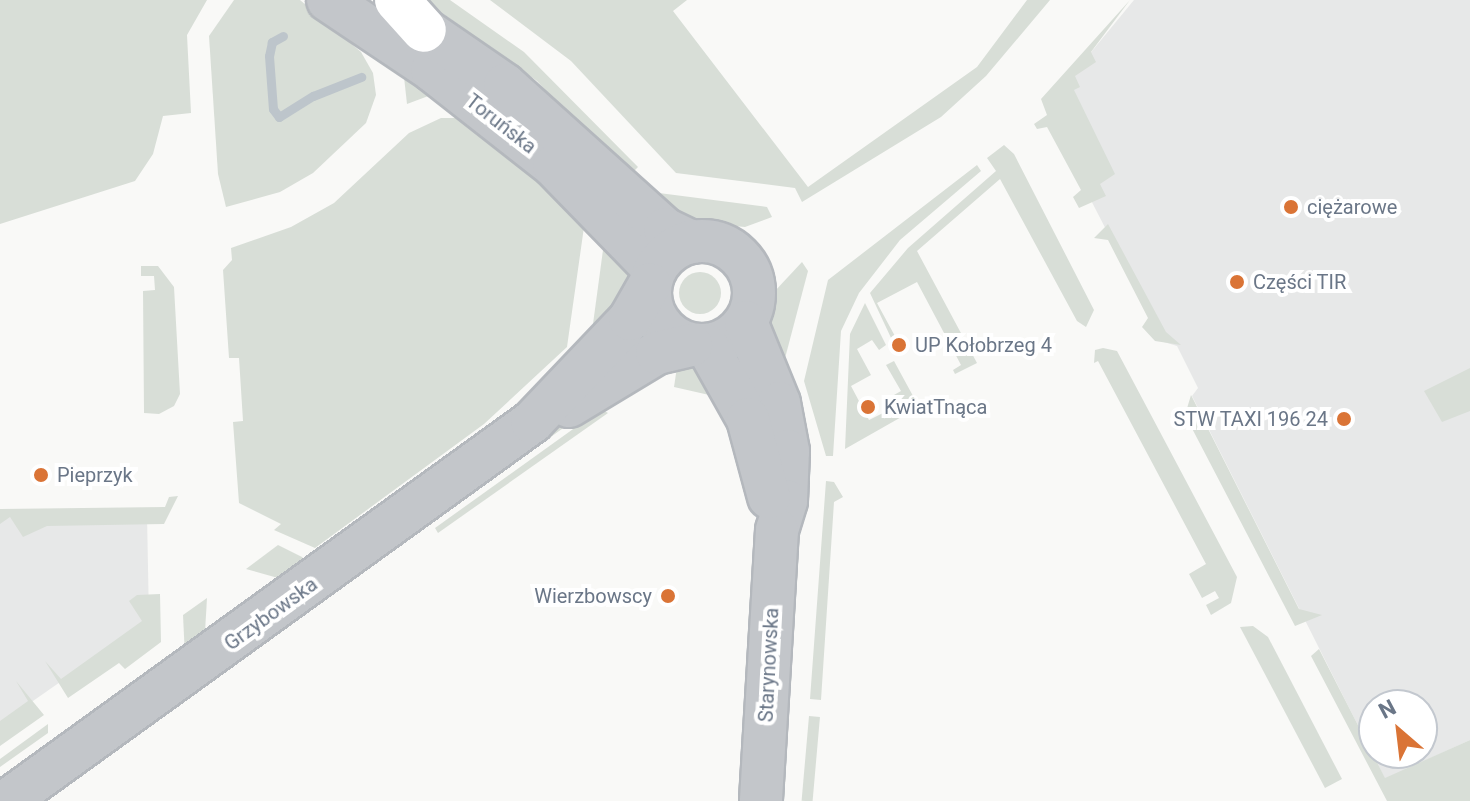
<!DOCTYPE html>
<html>
<head>
<meta charset="utf-8">
<style>
	body { margin:0 }
	#map { position:relative; width:1470px; height:801px; overflow:hidden; background:#f9f9f7; font-family:Roboto,sans-serif }
	div>[style] { position:absolute }
	.built>* { inset:0; background:#e7e8e8 }
	.green>* { inset:0; background:#d8ded7; transform-origin:0 0 }
	.round { border-radius:50% }
	.stream>* { height:9px; margin:-4.5px; padding:0 4.5px; transform-origin:4.5px; border-radius:4.5px; background:#bdc5cb }
	.roads { filter:drop-shadow(2px 0 #b4b8bd) drop-shadow(-2px 0 #b4b8bd) drop-shadow(0 2px #b4b8bd) drop-shadow(0 -2px #b4b8bd) }
	.tertiary>* { height:42px; margin:-21px; padding:0 21px; transform-origin:21px; border-radius:21px; background:#c3c6ca }
	.tertiary>.ring { margin:-21px; padding:0; box-sizing:content-box; background:none; border:42px solid #c3c6ca; border-radius:50% }
	.primary>* { height:44px; margin:-22px; padding:0 22px; transform-origin:22px; border-radius:22px; background:#fff }
	.dots>* { width:22px; height:22px; translate:-50% -50%; box-sizing:border-box; border:4px solid #fff; border-radius:50% }
	span { translate:-50% -50%; white-space:nowrap; text-align:center; line-height:1.15; -webkit-text-stroke:8px #fff; paint-order:stroke }
	.street-label { font-size:20px; color:#6a7687 }
	.poi-label { font-size:20px; color:#6a7687 }
	.left { translate:0 -50%; text-align:left }
	.right { translate:-100% -50%; text-align:right }
	.north { position:absolute; left:1358px; top:689px; width:80px; height:80px; box-sizing:border-box; background:#fff; border:2px solid #c3c8cf; border-radius:50%; rotate:332deg; font-size:22px; font-weight:700; line-height:32px; text-align:center; color:#6a7687 }
	.north::after { content:''; display:block; margin:auto; width:28px; height:36px; background:#da7436; clip-path:polygon(50% 0,100% 100%,50% 72%,0 100%) }
</style>
</head>
<body>
<div id="map">
	<div class="built">
		<i style="clip-path:polygon(evenodd,1134px 0,1470px 0,1470px 740px,1385px 779px,1192px 396px,1198px 388px,1177px 346px,1164px 342px,1047px 115px,1050px 102px,1134px 0,1374px 705px,1422px 705px,1422px 753px,1374px 753px,1374px 705px)"></i>
		<i style="clip-path:polygon(0 514px,147px 515px,149px 620px,0 724px)"></i>
	</div>
	<div class="green">
		<i style="clip-path:polygon(0 0,207px 0,187px 35px,191px 113px,163px 116px,153px 154px,135px 181px,0 224px)"></i>
		<i style="clip-path:polygon(234px 0,300px 0,361px 52px,373px 73px,376px 95px,366px 123px,313px 173px,280px 192px,226px 207px,218px 174px,209px 36px)"></i>
		<i style="clip-path:polygon(424px 0,450px 0,524px 52px,638px 167px,627px 178px,537px 81px)"></i>
		<i style="clip-path:polygon(490px 0,687px 0,673px 11px,808px 187px,977px 67px,1027px 0,1050px 0,986px 76px,941px 117px,802px 202px,795px 188px,676px 173px,571px 61px)"></i>
		<i style="clip-path:polygon(1130px 0,1091px 52px,1096px 62px,1075px 76px,1080px 87px,1074px 90px,1115px 174px,1100px 184px,1106px 196px,1079px 208px,1073px 197px,1081px 190px,1047px 127px,1037px 129px,1034px 124px,1047px 115px,1041px 99px)"></i>
		<i style="clip-path:polygon(403px 68px,431px 95px,407px 104px)"></i>
		<i style="clip-path:polygon(441px 118px,463px 118px,490px 129px,584px 227px,567px 347px,484px 424px,315px 548px,274px 530px,281px 524px,239px 503px,233px 422px,243px 421px,239px 358px,229px 358px,223px 270px,232px 260px,231px 248px,291px 227px,334px 203px,409px 133px)"></i>
		<i style="clip-path:polygon(1004px 145px,1014px 154px,1094px 310px,1086px 327px,1077px 321px,1000px 179px,917px 251px,977px 363px,955px 374px,953px 370px,961px 365px,917px 282px,877px 303px,896px 338px,892px 340px,870px 293px,908px 248px,996px 171px,987px 158px)"></i>
		<i style="clip-path:polygon(977px 165px,981px 171px,900px 240px,859px 293px,841px 331px,833px 456px,826px 456px,804px 381px,828px 280px)"></i>
		<i style="clip-path:polygon(659px 193px,767px 207px,772px 217px,745px 227px,689px 222px,651px 201px)"></i>
		<i style="clip-path:polygon(1108px 224px,1166px 332px,1181px 345px,1155px 341px,1142px 327px,1148px 318px,1108px 240px,1094px 238px)"></i>
		<i style="clip-path:polygon(613px 240px,630px 277px,602px 332px,593px 324px,603px 250px)"></i>
		<i style="clip-path:polygon(802px 262px,808px 271px,784px 362px,766px 318px,774px 292px)"></i>
		<i style="clip-path:polygon(141px 266px,158px 266px,174px 287px,180px 394px,174px 406px,159px 414px,144px 413px,143px 291px,155px 290px,154px 276px,141px 276px)"></i>
		<i class="round" style="left:679px;top:272px;width:42px;height:42px"></i>
		<i style="clip-path:polygon(865px 303px,886px 345px,879px 350px,872px 340px,857px 349px,871px 375px,851px 386px,869px 420px,899px 405px,894px 395px,901px 391px,886px 365px,894px 361px,919px 407px,845px 449px,850px 334px)"></i>
		<i style="clip-path:polygon(1103px 348px,1117px 351px,1237px 577px,1231px 603px,1211px 615px,1206px 605px,1219px 598px,1215px 591px,1202px 598px,1189px 574px,1206px 564px,1098px 361px,1094px 363px,1095px 350px)"></i>
		<i style="clip-path:polygon(693px 366px,706px 374px,718px 397px,674px 387px,677px 367px)"></i>
		<i style="clip-path:polygon(1470px 368px,1470px 411px,1442px 422px,1424px 391px)"></i>
		<i style="clip-path:polygon(1191px 395px,1299px 609px,1322px 615px,1295px 626px,1185px 415px)"></i>
		<i style="clip-path:polygon(608px 396px,432px 522px,432px 516px,542px 433px)"></i>
		<i style="clip-path:polygon(601px 409px,608px 413px,438px 533px,435px 528px)"></i>
		<i style="clip-path:polygon(826px 481px,834px 482px,843px 497px,834px 502px,821px 700px,810px 699px)"></i>
		<i style="clip-path:polygon(178px 496px,164px 524px,47px 526px,23px 537px,10px 517px,0 524px,0 509px,165px 507px,169px 497px)"></i>
		<i style="clip-path:polygon(278px 545px,302px 557px,310px 568px,278px 578px,246px 569px)"></i>
		<i style="clip-path:polygon(160px 594px,161px 642px,125px 669px,119px 663px,68px 698px,45px 661px,61px 679px,142px 621px,129px 601px,137px 595px)"></i>
		<i style="clip-path:polygon(207px 598px,205px 632px,185px 657px,183px 615px)"></i>
		<i style="clip-path:polygon(1253px 626px,1268px 637px,1342px 779px,1325px 788px,1240px 627px)"></i>
		<i style="clip-path:polygon(1319px 649px,1385px 778px,1470px 740px,1470px 801px,1387px 801px,1311px 656px)"></i>
		<i style="clip-path:polygon(16px 681px,44px 715px,0 746px,0 721px,28px 701px)"></i>
		<i style="left:809px;top:716px;width:11px;height:85px;rotate:5deg"></i>
		<i style="clip-path:polygon(48px 724px,48px 733px,0 767px,0 759px)"></i>
	</div>
	<div class="stream">
		<i style="left:283px;top:36px;width:13px;rotate:151deg"></i>
		<i style="left:272px;top:42px;width:14px;rotate:102deg"></i>
		<i style="left:269px;top:56px;width:53px;rotate:85.7deg"></i>
		<i style="left:273px;top:109px;width:10px;rotate:53deg"></i>
		<i style="left:279px;top:117px;width:40px;rotate:-32deg"></i>
		<i style="left:313px;top:96px;width:52px;rotate:-21.6deg"></i>
	</div>
	<div class="roads">
		<div class="tertiary">
			<i style="left:328px;top:0;width:125px;rotate:33.9deg"></i>
			<i style="left:432px;top:70px;width:155px;rotate:38.2deg"></i>
			<i style="left:554px;top:166px;width:145px;rotate:45.8deg"></i>
			<i style="left:415px;top:23px;width:109px;rotate:34.6deg"></i>
			<i style="left:505px;top:85px;width:215px;rotate:42deg"></i>
			<i style="left:665px;top:229px;width:30px;rotate:26deg"></i>
			<i class="ring" style="left:650px;top:241px;width:62px;height:62px"></i>
			<i style="left:746px;top:322px;width:87px;rotate:67.8deg"></i>
			<i style="left:779px;top:403px;width:49px;rotate:79.4deg"></i>
			<i style="left:788px;top:451px;width:50px;rotate:92.3deg"></i>
			<i style="left:786px;top:501px;width:30px;rotate:107deg"></i>
			<i style="left:777px;top:530px;width:271px;rotate:93.4deg"></i>
			<i style="left:707px;top:346px;width:84px;rotate:60.7deg"></i>
			<i style="left:748px;top:419px;width:81px;rotate:74.9deg"></i>
			<i style="left:569px;top:406px;width:103px;rotate:-31.1deg"></i>
			<i style="left:657px;top:353px;width:35px;rotate:-13deg"></i>
			<i style="left:7px;top:801px;width:648px;rotate:-35.83deg"></i>
			<i style="left:532px;top:422px;width:142px;rotate:-46.4deg"></i>
			<i style="left:630px;top:319px;width:40px;rotate:-60.3deg"></i>
		</div>
		<div class="primary">
			<i style="left:397px;top:0;width:40px;rotate:48deg"></i>
		</div>
	</div>
	<div class="dots">
		<i style="left:1291px;top:207px;background:#da7436"></i>
		<i style="left:1237px;top:282px;background:#da7436"></i>
		<i style="left:899px;top:345px;background:#da7436"></i>
		<i style="left:868px;top:407px;background:#da7436"></i>
		<i style="left:1344px;top:419px;background:#da7436"></i>
		<i style="left:41px;top:475px;background:#da7436"></i>
		<i style="left:668px;top:596px;background:#da7436"></i>
	</div>
	<div class="street-label">
		<span style="left:501px;top:124px;rotate:38deg">Toruńska</span>
		<span style="left:271px;top:614px;rotate:-36deg">Grzybowska</span>
		<span style="left:769px;top:665px;rotate:-87deg">Starynowska</span>
	</div>
	<div class="poi-label">
		<span class="left" style="left:1307px;top:207px">ciężarowe</span>
		<span class="left" style="left:1253px;top:282px">Części TIR</span>
		<span class="left" style="left:915px;top:345px">UP Kołobrzeg 4</span>
		<span class="left" style="left:884px;top:407px">KwiatTnąca</span>
		<span class="right" style="left:1328px;top:419px">STW TAXI 196 24</span>
		<span class="left" style="left:57px;top:475px">Pieprzyk</span>
		<span class="right" style="left:652px;top:596px">Wierzbowscy</span>
	</div>
	<div class="north">N</div>
</div>
</body>
</html>
